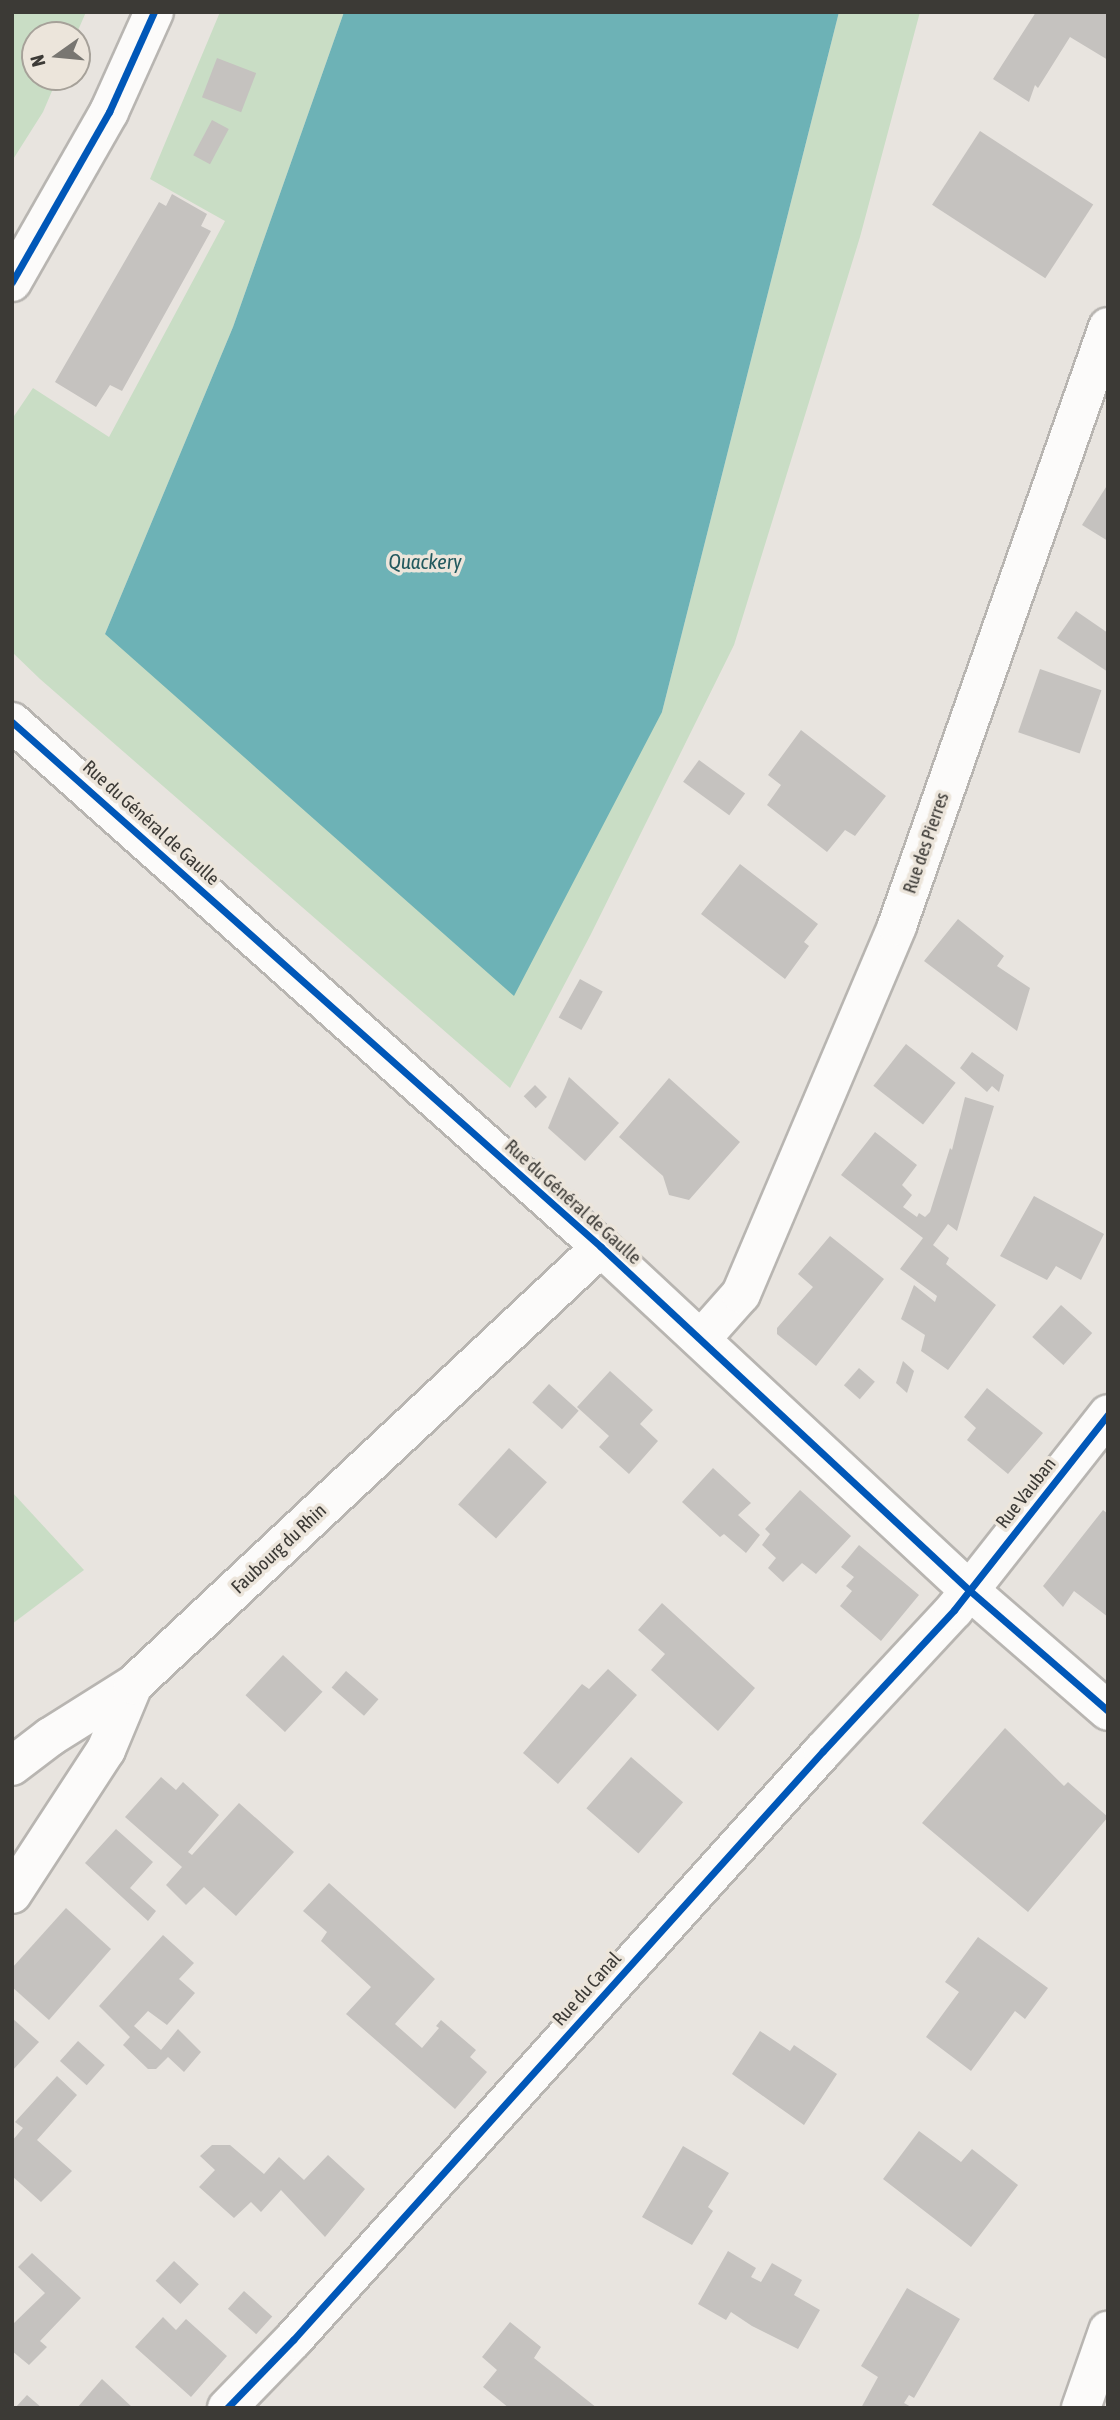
<!DOCTYPE html>
<html>
<head>
<meta charset="utf-8">
<style>
	body { margin:0 }
	#map { position:relative; width:1120px; height:2420px; overflow:hidden; background:#e8e4df; font-family:"Asap Condensed",sans-serif }
	div>[style] { position:absolute }
	.green>* { inset:0; background:#c9ddc5 }
	.water>* { inset:0; background:#6db2b6 }
	.building>* { inset:0; background:#c5c2bf; transform-origin:0 0 }
	.roads { filter:drop-shadow(2px 0 #b8b5b1) drop-shadow(-2px 0 #b8b5b1) drop-shadow(0 2px #b8b5b1) drop-shadow(0 -2px #b8b5b1) }
	.minor>* { height:38px; margin:-19px; padding:0 19px; transform-origin:19px; border-radius:19px; background:#fcfbfa }
	.cycleway>* { height:7px; margin:-3.5px; padding:0 3.5px; transform-origin:3.5px; border-radius:3.5px; background:#0057b8 }
	span { translate:-50% -50%; white-space:nowrap; text-align:center; line-height:1.15; -webkit-text-stroke:7px #ece5db; paint-order:stroke }
	.street-label { font-size:19px; color:#3c3a36 }
	.water-label { font-size:21px; color:#235a5f; font-style:italic }
	.frame { position:absolute; inset:0; border:14px solid #3c3a36; pointer-events:none }
	.north { position:absolute; left:21px; top:21px; width:70px; height:70px; box-sizing:border-box; background:#ece5db; border:2px solid #a6a199; border-radius:50%; rotate:255deg; font-size:19px; font-weight:700; line-height:28px; text-align:center; color:#3c3a36 }
	.north::after { content:''; display:block; margin:auto; width:24px; height:32px; background:#787671; clip-path:polygon(50% 0,100% 100%,50% 72%,0 100%) }
</style>
</head>
<body>
<div id="map">
	<div class="green">
		<i style="clip-path:polygon(12px 12px,86px 12px,76px 35px,35px 35px,35px 77px,58px 77px,43px 112px,12px 161px)"></i>
		<i style="clip-path:polygon(220px 12px,344px 12px,233px 327px,105px 634px,662px 712px,839px 12px,920px 12px,860px 237px,734px 645px,591px 934px,510px 1088px,40px 679px,12px 652px,12px 419px,33px 388px,109px 437px,225px 221px,150px 179px)"></i>
		<i style="clip-path:polygon(12px 1492px,84px 1570px,12px 1624px)"></i>
	</div>
	<div class="water">
		<i style="clip-path:polygon(344px 12px,839px 12px,662px 712px,514px 996px,105px 634px,233px 327px)"></i>
	</div>
	<div class="building">
		<i style="clip-path:polygon(1036px 12px,1108px 12px,1108px 60px,1070px 37px,1038px 88px,1035px 85px,1029px 102px,993px 79px)"></i>
		<i style="left:217px;top:58px;width:42px;height:42px;rotate:21deg"></i>
		<i style="left:212px;top:120px;width:19px;height:40px;rotate:28deg"></i>
		<i style="left:980px;top:131px;width:135px;height:88px;rotate:33deg"></i>
		<i style="clip-path:polygon(172px 194px,207px 214px,201px 226px,211px 231px,122px 391px,110px 385px,96px 407px,55px 382px,159px 202px,166px 206px)"></i>
		<i style="clip-path:polygon(1108px 484px,1108px 541px,1082px 525px)"></i>
		<i style="clip-path:polygon(1076px 611px,1108px 633px,1108px 672px,1057px 638px)"></i>
		<i style="left:1040px;top:669px;width:65px;height:67px;rotate:19deg"></i>
		<i style="clip-path:polygon(801px 730px,886px 796px,855px 836px,845px 830px,827px 852px,767px 805px,781px 785px,768px 775px)"></i>
		<i style="left:699px;top:760px;width:57px;height:27px;rotate:36deg"></i>
		<i style="clip-path:polygon(740px 864px,818px 924px,804px 942px,809px 946px,785px 979px,701px 914px)"></i>
		<i style="clip-path:polygon(958px 919px,1004px 956px,997px 966px,1030px 988px,1017px 1031px,924px 961px)"></i>
		<i style="left:580px;top:979px;width:26px;height:44px;rotate:29deg"></i>
		<i style="left:906px;top:1044px;width:63px;height:53px;rotate:38deg"></i>
		<i style="clip-path:polygon(972px 1052px,1004px 1075px,999px 1092px,992px 1086px,987px 1092px,960px 1068px)"></i>
		<i style="clip-path:polygon(569px 1077px,619px 1123px,585px 1161px,548px 1128px)"></i>
		<i style="clip-path:polygon(669px 1078px,740px 1142px,689px 1200px,669px 1195px,663px 1176px,619px 1137px)"></i>
		<i style="left:535px;top:1085px;width:17px;height:16px;rotate:45deg"></i>
		<i style="clip-path:polygon(965px 1097px,994px 1106px,957px 1231px,948px 1224px,933px 1245px,949px 1258px,946px 1264px,996px 1305px,948px 1370px,921px 1351px,925px 1335px,901px 1319px,914px 1285px,935px 1302px,937px 1296px,900px 1269px,923px 1238px,841px 1175px,875px 1132px,917px 1165px,902px 1185px,912px 1195px,903px 1207px,917px 1217px,919px 1213px,925px 1217px,930px 1212px,950px 1148px,952px 1150px)"></i>
		<i style="clip-path:polygon(1034px 1196px,1104px 1234px,1081px 1280px,1056px 1266px,1047px 1280px,1000px 1256px)"></i>
		<i style="clip-path:polygon(830px 1236px,884px 1279px,816px 1366px,777px 1334px,777px 1328px,813px 1287px,798px 1274px)"></i>
		<i style="left:1061px;top:1305px;width:42px;height:43px;rotate:42deg"></i>
		<i style="clip-path:polygon(903px 1361px,914px 1371px,907px 1393px,896px 1383px)"></i>
		<i style="left:859px;top:1368px;width:21px;height:23px;rotate:41deg"></i>
		<i style="clip-path:polygon(610px 1371px,653px 1410px,640px 1424px,658px 1441px,629px 1474px,599px 1447px,609px 1436px,577px 1407px)"></i>
		<i style="left:549px;top:1384px;width:40px;height:25px;rotate:42deg"></i>
		<i style="clip-path:polygon(987px 1388px,1043px 1433px,1008px 1474px,967px 1440px,976px 1428px,964px 1417px)"></i>
		<i style="left:509px;top:1448px;width:51px;height:76px;rotate:42deg"></i>
		<i style="clip-path:polygon(713px 1468px,751px 1503px,738px 1515px,760px 1535px,746px 1553px,724px 1534px,720px 1537px,682px 1502px)"></i>
		<i style="clip-path:polygon(800px 1490px,851px 1536px,816px 1574px,802px 1563px,783px 1582px,768px 1568px,776px 1558px,762px 1545px,770px 1534px,765px 1529px)"></i>
		<i style="clip-path:polygon(1103px 1510px,1108px 1514px,1108px 1617px,1074px 1591px,1063px 1607px,1043px 1586px)"></i>
		<i style="clip-path:polygon(859px 1545px,919px 1595px,881px 1641px,840px 1606px,852px 1591px,846px 1586px,854px 1577px,841px 1567px)"></i>
		<i style="clip-path:polygon(662px 1603px,755px 1688px,718px 1731px,651px 1670px,665px 1654px,638px 1630px)"></i>
		<i style="left:283px;top:1655px;width:54px;height:55px;rotate:43deg"></i>
		<i style="clip-path:polygon(608px 1669px,637px 1695px,558px 1784px,523px 1753px,582px 1684px,589px 1689px)"></i>
		<i style="left:346px;top:1671px;width:43px;height:22px;rotate:41deg"></i>
		<i style="clip-path:polygon(1005px 1728px,1064px 1786px,1068px 1782px,1108px 1817px,1028px 1912px,922px 1823px)"></i>
		<i style="left:631px;top:1757px;width:69px;height:68px;rotate:41deg"></i>
		<i style="clip-path:polygon(161px 1777px,176px 1790px,183px 1782px,219px 1815px,188px 1852px,192px 1855px,239px 1803px,294px 1852px,236px 1916px,204px 1887px,186px 1905px,166px 1885px,182px 1867px,125px 1817px)"></i>
		<i style="clip-path:polygon(116px 1829px,153px 1862px,130px 1888px,156px 1911px,148px 1921px,85px 1863px)"></i>
		<i style="clip-path:polygon(329px 1883px,435px 1979px,395px 2024px,422px 2048px,439px 2028px,436px 2026px,441px 2020px,476px 2050px,470px 2057px,487px 2072px,455px 2109px,346px 2014px,371px 1987px,321px 1941px,327px 1932px,303px 1911px)"></i>
		<i style="clip-path:polygon(66px 1908px,111px 1949px,49px 2020px,12px 1987px,12px 1968px)"></i>
		<i style="clip-path:polygon(163px 1935px,194px 1963px,179px 1979px,195px 1993px,167px 2025px,148px 2011px,134px 2026px,161px 2050px,178px 2029px,201px 2052px,184px 2072px,168px 2057px,156px 2069px,148px 2069px,123px 2045px,130px 2037px,99px 2006px)"></i>
		<i style="clip-path:polygon(978px 1937px,1048px 1988px,1025px 2019px,1015px 2011px,971px 2071px,926px 2037px,959px 1992px,945px 1982px)"></i>
		<i style="clip-path:polygon(12px 2018px,39px 2042px,12px 2071px)"></i>
		<i style="clip-path:polygon(760px 2031px,790px 2051px,794px 2045px,837px 2074px,804px 2125px,732px 2074px)"></i>
		<i style="left:78px;top:2041px;width:36px;height:27px;rotate:42deg"></i>
		<i style="clip-path:polygon(57px 2076px,77px 2095px,37px 2140px,72px 2171px,41px 2202px,12px 2176px,12px 2141px,23px 2128px,15px 2122px)"></i>
		<i style="clip-path:polygon(919px 2131px,961px 2162px,972px 2149px,1018px 2185px,971px 2247px,883px 2179px)"></i>
		<i style="clip-path:polygon(212px 2145px,230px 2145px,264px 2174px,279px 2157px,304px 2180px,328px 2155px,365px 2189px,325px 2237px,281px 2190px,261px 2212px,251px 2202px,234px 2218px,199px 2187px,215px 2170px,200px 2156px)"></i>
		<i style="clip-path:polygon(683px 2146px,729px 2173px,708px 2207px,713px 2211px,692px 2245px,642px 2217px)"></i>
		<i style="clip-path:polygon(728px 2251px,756px 2268px,751px 2277px,761px 2282px,772px 2263px,802px 2280px,794px 2295px,820px 2310px,798px 2349px,752px 2326px,731px 2312px,726px 2320px,698px 2304px)"></i>
		<i style="clip-path:polygon(32px 2253px,81px 2298px,40px 2341px,47px 2347px,29px 2365px,12px 2351px,12px 2325px,45px 2293px,18px 2267px)"></i>
		<i style="left:174px;top:2261px;width:34px;height:27px;rotate:43deg"></i>
		<i style="clip-path:polygon(907px 2288px,960px 2319px,914px 2398px,909px 2395px,904px 2403px,913px 2408px,861px 2408px,878px 2377px,861px 2366px)"></i>
		<i style="left:244px;top:2291px;width:38px;height:24px;rotate:42deg"></i>
		<i style="clip-path:polygon(163px 2317px,176px 2330px,186px 2319px,227px 2356px,191px 2397px,135px 2347px)"></i>
		<i style="clip-path:polygon(510px 2322px,541px 2347px,534px 2358px,597px 2408px,509px 2408px,483px 2387px,497px 2370px,482px 2357px)"></i>
		<i style="clip-path:polygon(102px 2379px,133px 2408px,77px 2408px)"></i>
		<i style="clip-path:polygon(27px 2395px,42px 2408px,15px 2408px)"></i>
	</div>
	<div class="roads">
		<div class="minor">
			<i style="left:12px;top:282px;width:196px;rotate:-60.3deg"></i>
			<i style="left:109px;top:112px;width:110px;rotate:-65.8deg"></i>
			<i style="left:12px;top:722px;width:789px;rotate:41.71deg"></i>
			<i style="left:601px;top:1247px;width:503px;rotate:42.99deg"></i>
			<i style="left:969px;top:1590px;width:184px;rotate:41deg"></i>
			<i style="left:701px;top:1339px;width:60px;rotate:-48.4deg"></i>
			<i style="left:741px;top:1294px;width:400px;rotate:-67deg"></i>
			<i style="left:897px;top:926px;width:635px;rotate:-70.59deg"></i>
			<i style="left:12px;top:1766px;width:48px;rotate:-37.3deg"></i>
			<i style="left:50px;top:1737px;width:98px;rotate:-32.1deg"></i>
			<i style="left:12px;top:1894px;width:172px;rotate:-56.9deg"></i>
			<i style="left:106px;top:1750px;width:70px;rotate:-67.4deg"></i>
			<i style="left:133px;top:1685px;width:641px;rotate:-43.1deg"></i>
			<i style="left:227px;top:2408px;width:95px;rotate:-45.9deg"></i>
			<i style="left:293px;top:2340px;width:792px;rotate:-48.02deg"></i>
			<i style="left:823px;top:1751px;width:192px;rotate:-47.1deg"></i>
			<i style="left:954px;top:1610px;width:249px;rotate:-51.8deg"></i>
			<i style="left:1081px;top:2408px;width:82px;rotate:-70.7deg"></i>
		</div>
	</div>
	<div class="cycleway">
		<i style="left:12px;top:282px;width:196px;rotate:-60.3deg"></i>
		<i style="left:109px;top:112px;width:110px;rotate:-65.8deg"></i>
		<i style="left:12px;top:722px;width:789px;rotate:41.71deg"></i>
		<i style="left:601px;top:1247px;width:503px;rotate:42.99deg"></i>
		<i style="left:969px;top:1590px;width:184px;rotate:41deg"></i>
		<i style="left:227px;top:2408px;width:95px;rotate:-45.9deg"></i>
		<i style="left:293px;top:2340px;width:792px;rotate:-48.02deg"></i>
		<i style="left:823px;top:1751px;width:192px;rotate:-47.1deg"></i>
		<i style="left:954px;top:1610px;width:249px;rotate:-51.8deg"></i>
	</div>
	<div class="street-label">
		<span style="left:151px;top:823px;rotate:42deg">Rue du Général de Gaulle</span>
		<span style="left:926px;top:843px;rotate:-71deg">Rue des Pierres</span>
		<span style="left:573px;top:1202px;rotate:42deg">Rue du Général de Gaulle</span>
		<span style="left:1026px;top:1493px;rotate:-52deg">Rue Vauban</span>
		<span style="left:279px;top:1549px;rotate:-43deg">Faubourg du Rhin</span>
		<span style="left:587px;top:1989px;rotate:-48deg">Rue du Canal</span>
	</div>
	<div class="water-label">
		<span style="left:425px;top:561px">Quackery</span>
	</div>
	<div class="frame"></div>
	<div class="north">N</div>
</div>
</body>
</html>
